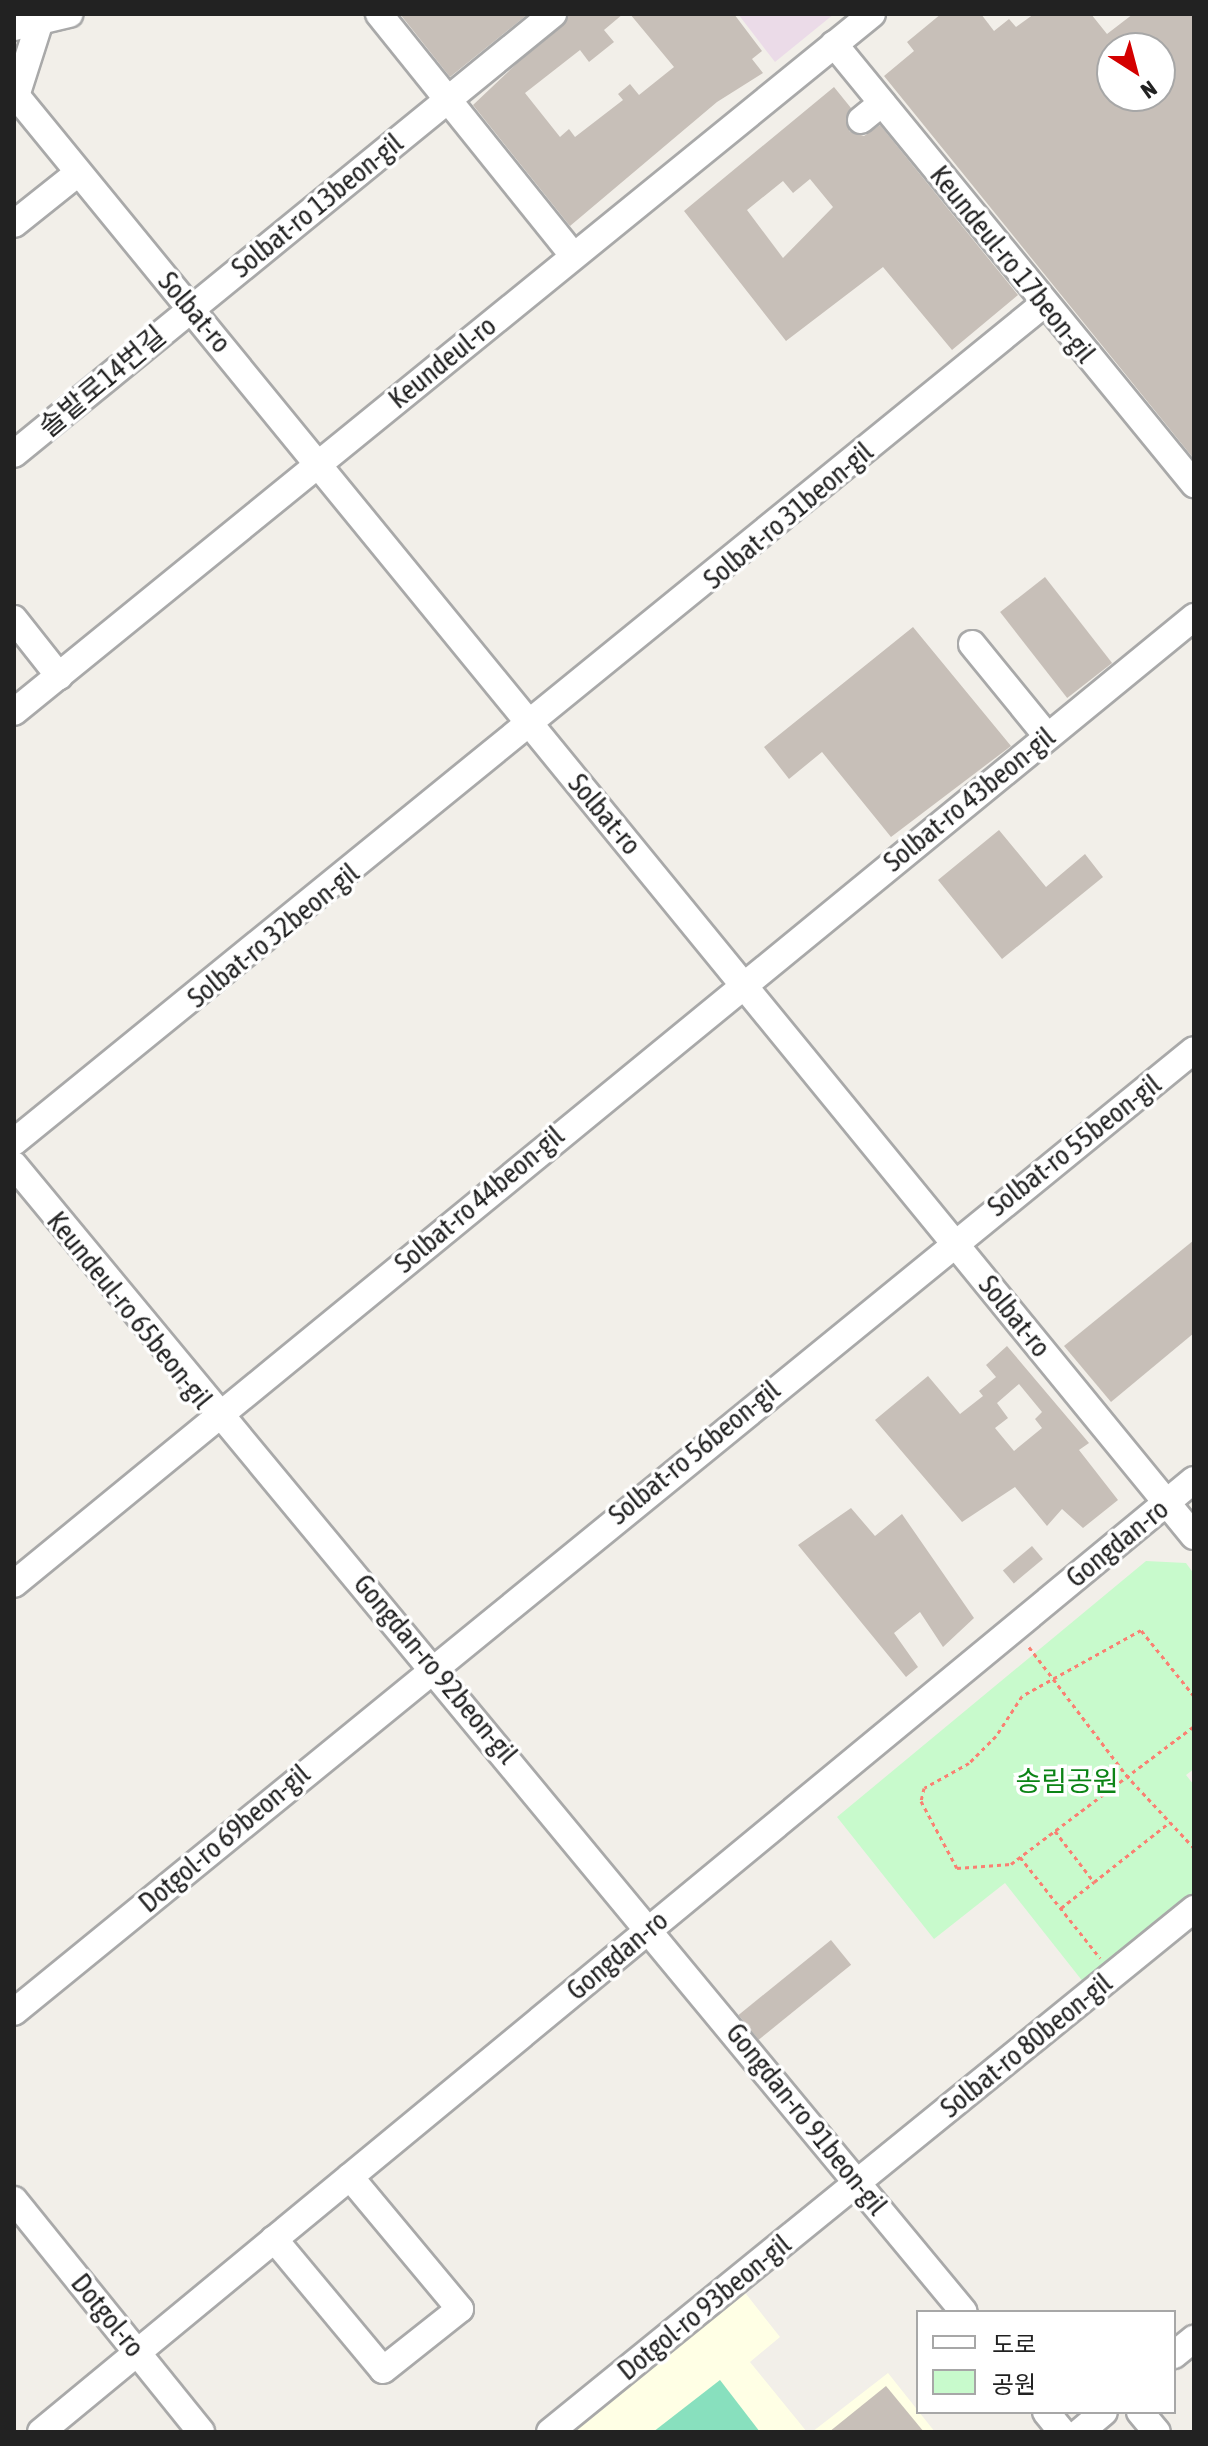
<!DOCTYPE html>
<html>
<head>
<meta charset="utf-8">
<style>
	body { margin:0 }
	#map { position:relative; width:1208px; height:2446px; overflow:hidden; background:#f2efe9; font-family:"Asap Condensed","Noto Sans KR",sans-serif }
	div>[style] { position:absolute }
	.industrial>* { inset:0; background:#ebdbe8 }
	.education>* { inset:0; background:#ffffe5 }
	.park>* { inset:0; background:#c8facc }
	.pitch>* { inset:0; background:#88e0be }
	.building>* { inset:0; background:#c7bfb8; transform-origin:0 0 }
	.path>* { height:3px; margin-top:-1.5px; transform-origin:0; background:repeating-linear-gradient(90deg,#fa8072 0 4px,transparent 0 8px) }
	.roads { filter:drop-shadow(2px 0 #a9a9a9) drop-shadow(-2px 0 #a9a9a9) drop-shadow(0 2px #a9a9a9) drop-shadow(0 -2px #a9a9a9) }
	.minor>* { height:26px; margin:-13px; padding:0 13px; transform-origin:13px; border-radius:13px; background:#fff }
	span { translate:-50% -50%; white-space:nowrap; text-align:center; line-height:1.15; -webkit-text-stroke:7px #fff; paint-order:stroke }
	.street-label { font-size:28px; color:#222 }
	.park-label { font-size:28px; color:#0c8416 }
	.frame { position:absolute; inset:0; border:16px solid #222; pointer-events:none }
	.legend { position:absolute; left:916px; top:2310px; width:260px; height:104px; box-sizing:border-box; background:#fff; border:2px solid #a7a7a7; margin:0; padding:10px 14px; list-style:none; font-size:24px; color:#222 }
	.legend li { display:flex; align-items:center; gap:16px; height:40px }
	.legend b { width:40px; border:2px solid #a7a7a7 }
	.north { position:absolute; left:1096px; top:32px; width:80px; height:80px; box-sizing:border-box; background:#fff; border:2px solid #a7a7a7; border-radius:50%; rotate:144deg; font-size:22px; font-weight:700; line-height:32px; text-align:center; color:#222 }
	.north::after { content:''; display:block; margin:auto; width:28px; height:36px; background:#d40000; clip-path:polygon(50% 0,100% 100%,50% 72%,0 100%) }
</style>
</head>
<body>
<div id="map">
	<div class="industrial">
		<i style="clip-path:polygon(738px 14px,834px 14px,775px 62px)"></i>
	</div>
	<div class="education">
		<i style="clip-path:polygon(743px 2290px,780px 2337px,750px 2362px,807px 2432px,566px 2432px)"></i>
		<i style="clip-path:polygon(888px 2373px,935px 2432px,812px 2432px)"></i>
	</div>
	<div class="park">
		<i style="clip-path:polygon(1146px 1561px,1186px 1563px,1194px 1574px,1194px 1769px,1186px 1775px,1194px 1785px,1194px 1895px,1084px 1983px,1005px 1883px,934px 1939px,837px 1817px)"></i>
	</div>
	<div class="pitch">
		<i style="clip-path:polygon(720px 2380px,760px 2432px,653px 2432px)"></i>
	</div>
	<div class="building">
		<i style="clip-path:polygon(400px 14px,528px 14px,450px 77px)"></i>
		<i style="clip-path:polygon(569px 14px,623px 14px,604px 30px,614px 42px,589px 62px,580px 50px,525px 93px,560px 137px,569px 129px,575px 137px,623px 100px,618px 94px,630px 84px,639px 95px,674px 67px,630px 14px,734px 14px,762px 51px,752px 59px,763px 73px,717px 102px,570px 226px,473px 105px)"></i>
		<i style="clip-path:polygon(evenodd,941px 14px,981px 14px,994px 31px,1009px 19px,1016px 27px,1034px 14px,1091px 14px,1107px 34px,1133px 14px,1194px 14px,1194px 459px,884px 76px,914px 51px,907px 42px,941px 14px,1112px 48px,1160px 48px,1160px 96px,1112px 96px,1112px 48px)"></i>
		<i style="clip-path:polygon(evenodd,834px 87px,851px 108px,849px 131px,864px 136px,880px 125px,1018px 295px,952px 350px,883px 267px,786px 341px,684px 211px,834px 87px,810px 179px,833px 207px,783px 258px,747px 210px,783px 181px,793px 193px,810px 179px)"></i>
		<i style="left:1045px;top:577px;width:109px;height:57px;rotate:52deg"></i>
		<i style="clip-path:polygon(913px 627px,1011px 746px,891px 837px,822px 752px,789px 779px,764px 747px)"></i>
		<i style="clip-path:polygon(999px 830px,1046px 887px,1085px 854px,1103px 877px,1002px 959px,938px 880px)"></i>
		<i style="clip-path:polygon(1194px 1240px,1194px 1333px,1111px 1402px,1064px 1346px)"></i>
		<i style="clip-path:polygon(evenodd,1007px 1346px,1089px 1443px,1079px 1450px,1118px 1500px,1083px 1528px,1062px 1509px,1047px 1526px,1015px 1487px,962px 1522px,875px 1420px,928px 1376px,960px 1414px,983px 1396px,979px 1391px,996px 1377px,986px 1365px,1007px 1346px,1019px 1384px,1042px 1412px,1035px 1419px,1042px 1428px,1014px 1451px,995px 1428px,1008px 1418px,997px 1403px,1019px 1384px)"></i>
		<i style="clip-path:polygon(851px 1508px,875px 1536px,902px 1514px,974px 1618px,943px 1647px,920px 1612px,894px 1633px,918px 1667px,906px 1677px,798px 1545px)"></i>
		<i style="left:1032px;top:1546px;width:17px;height:38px;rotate:50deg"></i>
		<i style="left:831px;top:1940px;width:32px;height:119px;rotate:51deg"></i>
		<i style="clip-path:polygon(886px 2386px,924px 2432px,829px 2432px)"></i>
	</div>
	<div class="path">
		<i style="left:1029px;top:1647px;width:161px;rotate:52.8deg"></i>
		<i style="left:1126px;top:1775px;width:100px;rotate:47deg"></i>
		<i style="left:1194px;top:1696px;width:85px;rotate:-128.8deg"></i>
		<i style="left:1141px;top:1630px;width:136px;rotate:151deg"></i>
		<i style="left:1022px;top:1696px;width:48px;rotate:123deg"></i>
		<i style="left:996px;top:1736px;width:38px;rotate:135deg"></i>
		<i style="left:969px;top:1763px;width:51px;rotate:150.9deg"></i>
		<i style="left:924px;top:1788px;width:13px;rotate:103deg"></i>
		<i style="left:921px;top:1801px;width:76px;rotate:61.8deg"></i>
		<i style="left:957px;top:1868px;width:54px;rotate:-4.2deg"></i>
		<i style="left:1011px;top:1864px;width:229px;rotate:-37deg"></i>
		<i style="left:1055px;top:1831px;width:64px;rotate:52.6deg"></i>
		<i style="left:1094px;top:1882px;width:97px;rotate:-38.3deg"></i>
		<i style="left:1020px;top:1857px;width:129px;rotate:51.6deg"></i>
		<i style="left:1061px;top:1908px;width:42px;rotate:-38.2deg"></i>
	</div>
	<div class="roads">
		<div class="minor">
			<i style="left:379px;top:14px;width:309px;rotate:51.2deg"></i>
			<i style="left:14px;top:27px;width:57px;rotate:-13.3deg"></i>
			<i style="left:834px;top:44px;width:569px;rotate:50.71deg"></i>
			<i style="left:14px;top:93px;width:1864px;rotate:50.73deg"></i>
			<i style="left:16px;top:96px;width:79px;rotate:-72.3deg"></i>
			<i style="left:861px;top:120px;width:27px;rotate:-39deg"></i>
			<i style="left:14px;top:224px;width:82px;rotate:-38.6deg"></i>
			<i style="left:14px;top:454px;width:696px;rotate:-39.23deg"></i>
			<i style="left:14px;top:619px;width:73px;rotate:51.7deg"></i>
			<i style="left:972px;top:644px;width:119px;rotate:50.8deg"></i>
			<i style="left:14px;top:712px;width:1106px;rotate:-39.13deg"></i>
			<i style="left:14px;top:1142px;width:1329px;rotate:-39.14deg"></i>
			<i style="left:14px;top:1165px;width:1489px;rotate:50.37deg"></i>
			<i style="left:14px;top:1584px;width:1526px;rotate:-39.33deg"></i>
			<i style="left:14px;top:2012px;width:1522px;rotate:-39.19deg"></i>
			<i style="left:14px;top:2200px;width:298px;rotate:51.1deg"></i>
			<i style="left:274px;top:2239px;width:170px;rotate:50.2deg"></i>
			<i style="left:383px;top:2370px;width:98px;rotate:-38.4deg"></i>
			<i style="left:460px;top:2309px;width:172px;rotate:-129.8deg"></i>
			<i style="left:1174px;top:2355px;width:26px;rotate:-39deg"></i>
			<i style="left:1046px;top:2412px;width:26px;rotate:51deg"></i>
			<i style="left:1140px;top:2412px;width:26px;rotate:50deg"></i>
			<i style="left:41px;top:2432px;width:1495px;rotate:-39.55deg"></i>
			<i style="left:550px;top:2432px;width:830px;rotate:-39.08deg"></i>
			<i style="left:1080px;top:2432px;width:31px;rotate:-40deg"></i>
		</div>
	</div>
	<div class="street-label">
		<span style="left:317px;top:205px;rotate:-39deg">Solbat-ro 13beon-gil</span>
		<span style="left:1013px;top:264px;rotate:51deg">Keundeul-ro 17beon-gil</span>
		<span style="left:195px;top:312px;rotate:50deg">Solbat-ro</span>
		<span style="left:442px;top:362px;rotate:-39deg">Keundeul-ro</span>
		<span style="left:102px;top:381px;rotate:-40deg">솔밭로14번길</span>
		<span style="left:788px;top:515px;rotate:-40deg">Solbat-ro 31beon-gil</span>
		<span style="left:969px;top:799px;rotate:-39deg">Solbat-ro 43beon-gil</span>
		<span style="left:605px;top:814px;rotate:50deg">Solbat-ro</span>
		<span style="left:273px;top:935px;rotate:-39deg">Solbat-ro 32beon-gil</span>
		<span style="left:1074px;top:1145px;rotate:-38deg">Solbat-ro 55beon-gil</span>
		<span style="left:479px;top:1199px;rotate:-40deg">Solbat-ro 44beon-gil</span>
		<span style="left:130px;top:1310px;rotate:51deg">Keundeul-ro 65beon-gil</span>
		<span style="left:1015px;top:1316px;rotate:51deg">Solbat-ro</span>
		<span style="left:694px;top:1452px;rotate:-39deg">Solbat-ro 56beon-gil</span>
		<span style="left:1117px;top:1543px;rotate:-39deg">Gongdan-ro</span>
		<span style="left:436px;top:1669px;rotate:50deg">Gongdan-ro 92beon-gil</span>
		<span style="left:224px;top:1838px;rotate:-40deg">Dotgol-ro 69beon-gil</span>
		<span style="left:617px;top:1955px;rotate:-40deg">Gongdan-ro</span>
		<span style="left:1026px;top:2045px;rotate:-39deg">Solbat-ro 80beon-gil</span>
		<span style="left:807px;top:2119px;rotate:51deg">Gongdan-ro 91beon-gil</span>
		<span style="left:704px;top:2307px;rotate:-39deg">Dotgol-ro 93beon-gil</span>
		<span style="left:108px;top:2315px;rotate:51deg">Dotgol-ro</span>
	</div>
	<div class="park-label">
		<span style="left:1067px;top:1781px">송림공원</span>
	</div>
	<div class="frame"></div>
	<ul class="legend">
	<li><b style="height:10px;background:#fff"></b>도로</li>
	<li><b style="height:22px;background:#c8facc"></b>공원</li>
	</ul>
	<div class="north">N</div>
</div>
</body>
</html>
